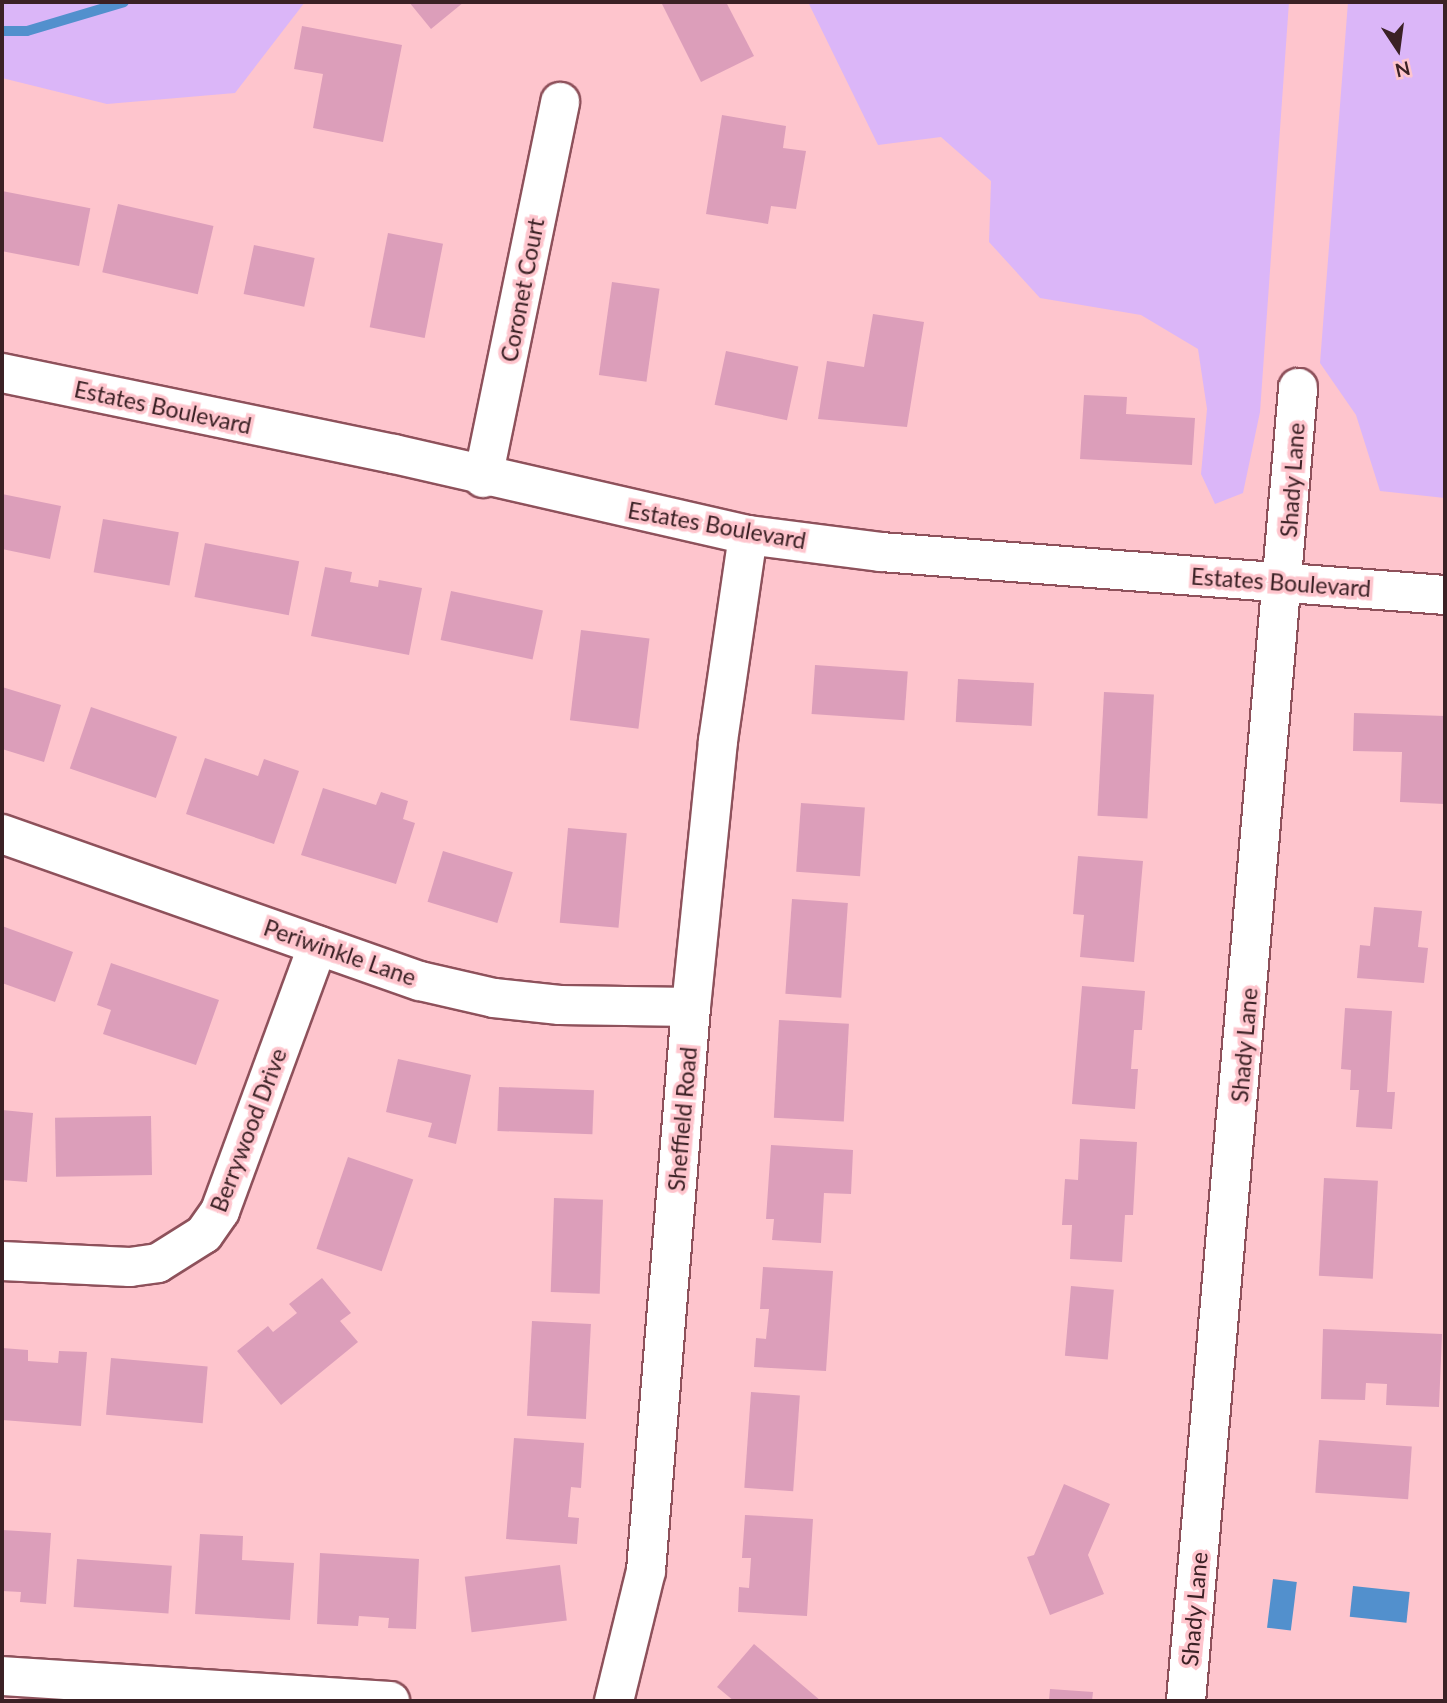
<!DOCTYPE html>
<html>
<head>
<meta charset="utf-8">
<style>
	body { margin:0 }
	#map { position:relative; width:1447px; height:1703px; overflow:hidden; background:#fec5cd; font-family:Lato,sans-serif }
	div>[style] { position:absolute }
	.green>* { inset:0; background:#dbb6f8 }
	.water>* { inset:0; background:#5290cd; transform-origin:0 0 }
	.stream>* { height:10px; margin:-5px; padding:0 5px; transform-origin:5px; border-radius:5px; background:#5290cd }
	.building>* { inset:0; background:#dc9eba; transform-origin:0 0 }
	.roads { filter:drop-shadow(2px 0 #8e515b) drop-shadow(-2px 0 #8e515b) drop-shadow(0 2px #8e515b) drop-shadow(0 -2px #8e515b) }
	.minor>* { height:38px; margin:-19px; padding:0 19px; transform-origin:19px; border-radius:19px; background:#fff }
	span { translate:-50% -50%; white-space:nowrap; text-align:center; line-height:1.15; -webkit-text-stroke:7px #fec5cd; paint-order:stroke }
	.street-label { font-size:23px; color:#3b2125 }
	.frame { position:absolute; inset:0; border:4px solid #3b2125; pointer-events:none }
	.north { position:absolute; left:1363px; top:14px; width:70px; height:70px; -webkit-text-stroke:5px #fec5cd; paint-order:stroke; rotate:167deg; font-size:19px; font-weight:700; line-height:28px; text-align:center; color:#3b2125 }
	.north::after { content:''; display:block; margin:auto; width:24px; height:32px; background:#3b2125; clip-path:polygon(50% 0,100% 100%,50% 72%,0 100%) }
</style>
</head>
<body>
<div id="map">
	<div class="green">
		<i style="clip-path:polygon(2px 2px,305px 2px,235px 93px,107px 104px,2px 78px)"></i>
		<i style="clip-path:polygon(808px 2px,1289px 2px,1260px 412px,1243px 493px,1215px 504px,1201px 474px,1207px 409px,1198px 349px,1141px 315px,1040px 298px,989px 242px,991px 181px,941px 137px,878px 145px)"></i>
		<i style="clip-path:polygon(1348px 2px,1445px 2px,1445px 498px,1380px 491px,1356px 415px,1320px 363px)"></i>
	</div>
	<div class="water">
		<i style="left:1273px;top:1579px;width:24px;height:49px;rotate:7deg"></i>
		<i style="left:1353px;top:1586px;width:57px;height:31px;rotate:6deg"></i>
	</div>
	<div class="stream">
		<i style="left:2px;top:31px;width:25px"></i>
		<i style="left:27px;top:31px;width:101px;rotate:-16.6deg"></i>
	</div>
	<div class="building">
		<i style="clip-path:polygon(409px 2px,464px 2px,431px 29px)"></i>
		<i style="clip-path:polygon(661px 2px,726px 2px,754px 56px,701px 82px)"></i>
		<i style="clip-path:polygon(302px 26px,402px 45px,383px 142px,313px 128px,323px 74px,294px 69px)"></i>
		<i style="clip-path:polygon(722px 115px,786px 126px,783px 148px,806px 151px,796px 209px,771px 206px,768px 224px,706px 214px)"></i>
		<i style="left:2px;top:191px;width:90px;height:59px;rotate:11deg"></i>
		<i style="left:118px;top:204px;width:98px;height:70px;rotate:13deg"></i>
		<i style="left:388px;top:233px;width:56px;height:96px;rotate:11deg"></i>
		<i style="left:254px;top:245px;width:62px;height:50px;rotate:12deg"></i>
		<i style="left:612px;top:282px;width:48px;height:94px;rotate:8deg"></i>
		<i style="clip-path:polygon(873px 314px,924px 322px,907px 427px,818px 419px,827px 361px,864px 367px)"></i>
		<i style="left:726px;top:351px;width:74px;height:55px;rotate:12deg"></i>
		<i style="clip-path:polygon(1084px 395px,1127px 397px,1126px 414px,1195px 418px,1192px 465px,1080px 459px)"></i>
		<i style="clip-path:polygon(2px 494px,61px 506px,50px 559px,2px 549px)"></i>
		<i style="left:103px;top:519px;width:77px;height:54px;rotate:10deg"></i>
		<i style="left:205px;top:543px;width:96px;height:55px;rotate:11deg"></i>
		<i style="clip-path:polygon(325px 567px,352px 572px,350px 582px,378px 587px,379px 580px,422px 588px,409px 655px,311px 636px)"></i>
		<i style="left:451px;top:591px;width:94px;height:50px;rotate:12deg"></i>
		<i style="left:581px;top:630px;width:69px;height:91px;rotate:7deg"></i>
		<i style="left:815px;top:665px;width:93px;height:49px;rotate:4deg"></i>
		<i style="left:958px;top:679px;width:76px;height:43px;rotate:3deg"></i>
		<i style="clip-path:polygon(2px 687px,61px 705px,44px 762px,2px 749px)"></i>
		<i style="left:1104px;top:692px;width:50px;height:124px;rotate:3deg"></i>
		<i style="left:91px;top:707px;width:91px;height:65px;rotate:19deg"></i>
		<i style="clip-path:polygon(1354px 713px,1445px 716px,1445px 804px,1400px 802px,1402px 752px,1353px 751px)"></i>
		<i style="clip-path:polygon(205px 758px,258px 776px,264px 759px,299px 771px,274px 844px,186px 814px)"></i>
		<i style="clip-path:polygon(323px 788px,376px 805px,381px 792px,408px 801px,403px 819px,415px 823px,396px 884px,301px 855px)"></i>
		<i style="left:801px;top:803px;width:64px;height:69px;rotate:4deg"></i>
		<i style="left:568px;top:828px;width:59px;height:95px;rotate:5deg"></i>
		<i style="left:443px;top:851px;width:73px;height:53px;rotate:17deg"></i>
		<i style="clip-path:polygon(1078px 856px,1143px 861px,1134px 962px,1080px 957px,1084px 915px,1073px 914px)"></i>
		<i style="left:792px;top:899px;width:56px;height:95px;rotate:4deg"></i>
		<i style="clip-path:polygon(1374px 907px,1422px 911px,1418px 947px,1428px 948px,1424px 983px,1357px 978px,1360px 945px,1370px 946px)"></i>
		<i style="clip-path:polygon(2px 926px,73px 952px,55px 1002px,2px 983px)"></i>
		<i style="clip-path:polygon(111px 963px,219px 1000px,196px 1065px,103px 1034px,111px 1010px,97px 1005px)"></i>
		<i style="clip-path:polygon(1082px 986px,1145px 991px,1142px 1030px,1134px 1030px,1131px 1069px,1138px 1069px,1135px 1109px,1072px 1104px)"></i>
		<i style="clip-path:polygon(1345px 1008px,1392px 1011px,1387px 1092px,1395px 1092px,1392px 1129px,1356px 1127px,1359px 1090px,1350px 1090px,1351px 1070px,1341px 1069px)"></i>
		<i style="left:779px;top:1020px;width:70px;height:98px;rotate:3deg"></i>
		<i style="clip-path:polygon(398px 1059px,471px 1075px,456px 1144px,428px 1137px,432px 1123px,386px 1112px)"></i>
		<i style="left:499px;top:1087px;width:95px;height:44px;rotate:2deg"></i>
		<i style="clip-path:polygon(2px 1110px,33px 1113px,27px 1182px,2px 1180px)"></i>
		<i style="left:151px;top:1116px;width:59px;height:96px;rotate:89deg"></i>
		<i style="clip-path:polygon(1080px 1139px,1137px 1142px,1133px 1215px,1125px 1215px,1122px 1262px,1070px 1259px,1072px 1225px,1062px 1225px,1065px 1179px,1078px 1180px)"></i>
		<i style="clip-path:polygon(771px 1145px,853px 1150px,851px 1194px,824px 1193px,821px 1243px,772px 1240px,774px 1219px,766px 1219px)"></i>
		<i style="left:348px;top:1157px;width:69px;height:97px;rotate:19deg"></i>
		<i style="left:1324px;top:1178px;width:54px;height:98px;rotate:3deg"></i>
		<i style="left:554px;top:1198px;width:49px;height:94px;rotate:2deg"></i>
		<i style="clip-path:polygon(763px 1267px,833px 1271px,826px 1371px,754px 1367px,756px 1338px,766px 1339px,769px 1309px,760px 1309px)"></i>
		<i style="clip-path:polygon(322px 1278px,351px 1313px,340px 1321px,358px 1342px,281px 1405px,237px 1351px,268px 1326px,273px 1332px,297px 1313px,289px 1304px)"></i>
		<i style="left:1071px;top:1286px;width:43px;height:70px;rotate:5deg"></i>
		<i style="left:532px;top:1321px;width:59px;height:95px;rotate:3deg"></i>
		<i style="clip-path:polygon(1323px 1329px,1442px 1334px,1439px 1407px,1386px 1405px,1387px 1384px,1366px 1383px,1365px 1400px,1321px 1399px)"></i>
		<i style="clip-path:polygon(2px 1348px,28px 1350px,28px 1361px,58px 1363px,59px 1351px,87px 1352px,81px 1426px,2px 1420px)"></i>
		<i style="left:111px;top:1358px;width:97px;height:57px;rotate:5deg"></i>
		<i style="left:751px;top:1392px;width:49px;height:96px;rotate:4deg"></i>
		<i style="clip-path:polygon(514px 1438px,584px 1443px,581px 1488px,571px 1487px,568px 1517px,579px 1518px,577px 1544px,506px 1539px)"></i>
		<i style="left:1319px;top:1440px;width:93px;height:53px;rotate:4deg"></i>
		<i style="clip-path:polygon(1064px 1484px,1110px 1504px,1088px 1555px,1104px 1594px,1050px 1615px,1027px 1557px,1034px 1555px)"></i>
		<i style="clip-path:polygon(745px 1515px,813px 1519px,807px 1616px,738px 1612px,739px 1587px,749px 1588px,751px 1558px,742px 1558px)"></i>
		<i style="clip-path:polygon(2px 1530px,51px 1533px,46px 1604px,20px 1602px,21px 1592px,2px 1591px)"></i>
		<i style="clip-path:polygon(200px 1534px,243px 1536px,242px 1560px,294px 1563px,290px 1620px,195px 1614px)"></i>
		<i style="clip-path:polygon(320px 1553px,419px 1559px,416px 1629px,388px 1628px,389px 1618px,359px 1616px,358px 1626px,317px 1624px)"></i>
		<i style="left:77px;top:1559px;width:95px;height:48px;rotate:4deg"></i>
		<i style="left:560px;top:1565px;width:56px;height:96px;rotate:83deg"></i>
		<i style="clip-path:polygon(754px 1644px,821px 1701px,734px 1701px,717px 1687px)"></i>
		<i style="clip-path:polygon(1050px 1689px,1093px 1692px,1092px 1701px,1049px 1701px)"></i>
	</div>
	<div class="roads">
		<div class="minor">
			<i style="left:2px;top:373px;width:400px;rotate:11.7deg"></i>
			<i style="left:394px;top:454px;width:363px;rotate:12.9deg"></i>
			<i style="left:748px;top:535px;width:134px;rotate:7.3deg"></i>
			<i style="left:881px;top:552px;width:566px;rotate:4.36deg"></i>
			<i style="left:483px;top:478px;width:384px;rotate:-78.4deg"></i>
			<i style="left:2px;top:834px;width:443px;rotate:19.4deg"></i>
			<i style="left:420px;top:981px;width:76px;rotate:12.9deg"></i>
			<i style="left:494px;top:998px;width:66px;rotate:6.1deg"></i>
			<i style="left:560px;top:1005px;width:131px;rotate:0.9deg"></i>
			<i style="left:2px;top:1261px;width:128px;rotate:2.7deg"></i>
			<i style="left:130px;top:1267px;width:28px;rotate:-8deg"></i>
			<i style="left:158px;top:1263px;width:54px;rotate:-32.2deg"></i>
			<i style="left:204px;top:1234px;width:28px;rotate:-55deg"></i>
			<i style="left:220px;top:1211px;width:283px;rotate:-69.8deg"></i>
			<i style="left:2px;top:1676px;width:389px;rotate:3.7deg"></i>
			<i style="left:614px;top:1701px;width:134px;rotate:-76.2deg"></i>
			<i style="left:646px;top:1571px;width:566px;rotate:-85.44deg"></i>
			<i style="left:691px;top:1007px;width:267px;rotate:-84.2deg"></i>
			<i style="left:718px;top:741px;width:208px;rotate:-81.7deg"></i>
			<i style="left:1186px;top:1701px;width:1318px;rotate:-85.12deg"></i>
		</div>
	</div>
	<div class="street-label">
		<span style="left:522px;top:290px;rotate:-79deg">Coronet Court</span>
		<span style="left:163px;top:407px;rotate:12deg">Estates Boulevard</span>
		<span style="left:1292px;top:480px;rotate:-86deg">Shady Lane</span>
		<span style="left:717px;top:525px;rotate:10deg">Estates Boulevard</span>
		<span style="left:1281px;top:582px;rotate:4deg">Estates Boulevard</span>
		<span style="left:340px;top:952px;rotate:19deg">Periwinkle Lane</span>
		<span style="left:1244px;top:1045px;rotate:-85deg">Shady Lane</span>
		<span style="left:682px;top:1119px;rotate:-85deg">Sheffield Road</span>
		<span style="left:248px;top:1130px;rotate:-69deg">Berrywood Drive</span>
		<span style="left:1194px;top:1609px;rotate:-85deg">Shady Lane</span>
	</div>
	<div class="frame"></div>
	<div class="north">N</div>
</div>
</body>
</html>
